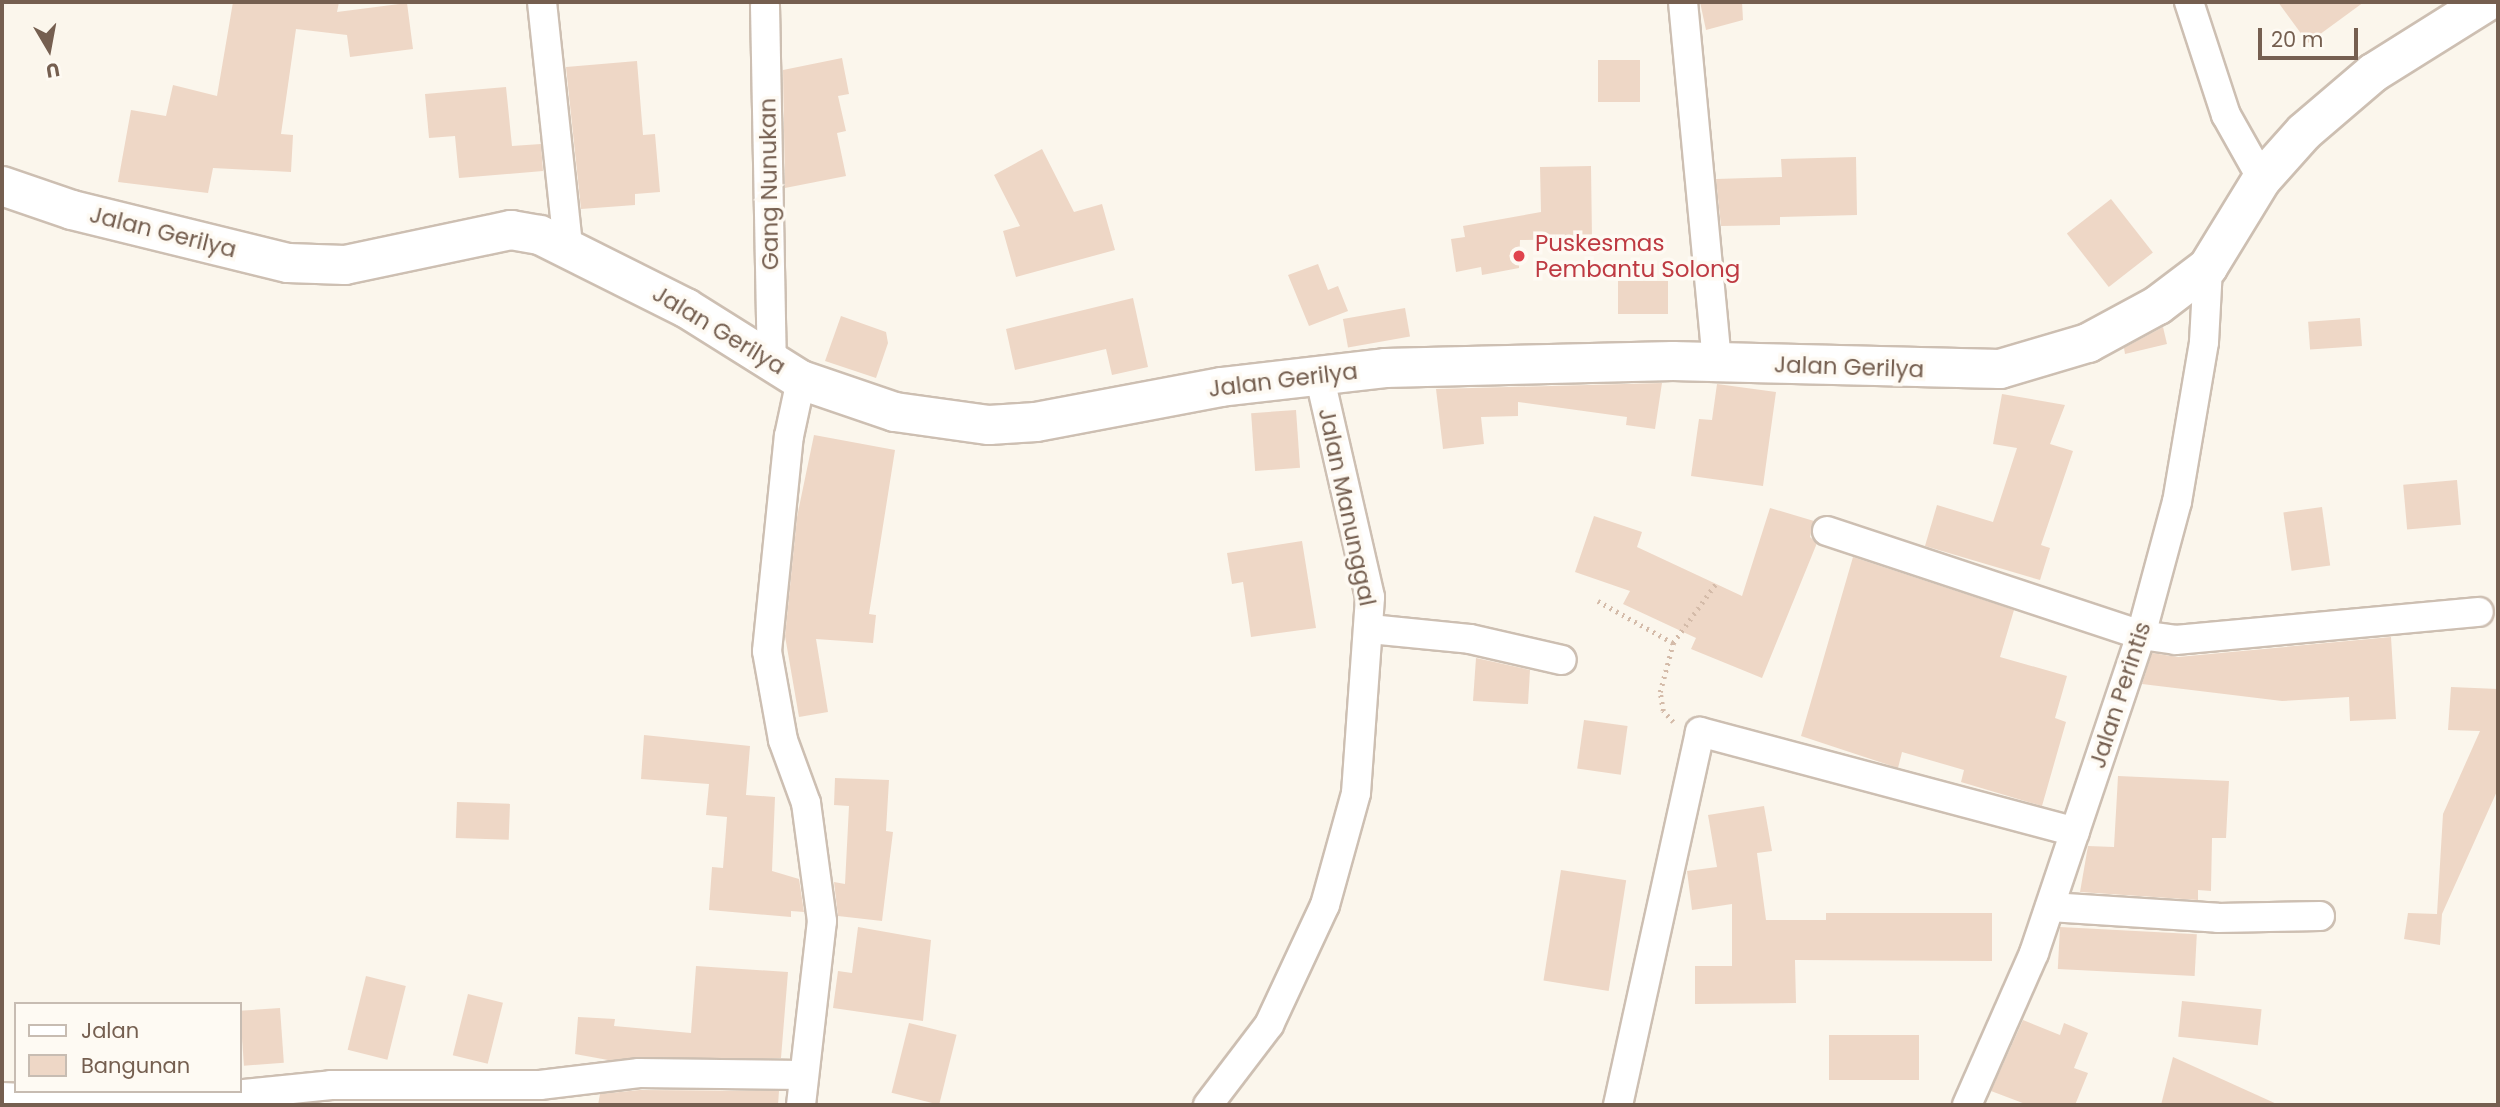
<!DOCTYPE html>
<html>
<head>
<meta charset="utf-8">
<style>
	body { margin:0 }
	#map { position:relative; width:2500px; height:1107px; overflow:hidden; background:#fbf6ec; font-family:Poppins,sans-serif }
	div>[style] { position:absolute }
	.building>* { inset:0; background:#eed7c6; transform-origin:0 0 }
	.path>* { height:4.5px; margin-top:-2.25px; transform-origin:0; background:repeating-linear-gradient(90deg,#d4bba9 0 2px,transparent 0 7px) }
	.roads { filter:drop-shadow(2px 0 #cdbfb2) drop-shadow(-2px 0 #cdbfb2) drop-shadow(0 2px #cdbfb2) drop-shadow(0 -2px #cdbfb2) }
	.street>* { height:28px; margin:-14px; padding:0 14px; transform-origin:14px; border-radius:14px; background:#fff }
	.secondary>* { height:38px; margin:-19px; padding:0 19px; transform-origin:19px; border-radius:19px; background:#fff }
	.dots>* { width:19px; height:19px; translate:-50% -50%; box-sizing:border-box; border:4px solid #fefaf3; border-radius:50% }
	span { translate:-50% -50%; white-space:nowrap; text-align:center; line-height:1.15; -webkit-text-stroke:7px #fefaf3; paint-order:stroke }
	.street-label { font-size:23px; color:#755f50 }
	.health-label { font-size:23px; color:#be3a42 }
	.left { translate:0 -50%; text-align:left }
	.frame { position:absolute; inset:0; border:4px solid #755f50; pointer-events:none }
	.legend { position:absolute; left:14px; top:1002px; width:228px; height:91px; box-sizing:border-box; background:#fefaf3; border:2px solid #c7bcb2; margin:0; padding:9px 12px; list-style:none; font-size:21px; color:#755f50 }
	.legend li { display:flex; align-items:center; gap:14px; height:35px }
	.legend b { width:35px; border:2px solid #c7bcb2 }
	.north { position:absolute; left:14px; top:14px; width:70px; height:70px; -webkit-text-stroke:5px #fefaf3; paint-order:stroke; rotate:170deg; font-size:19px; font-weight:700; line-height:28px; text-align:center; color:#755f50 }
	.north::after { content:''; display:block; margin:auto; width:24px; height:32px; background:#755f50; clip-path:polygon(50% 0,100% 100%,50% 72%,0 100%) }
	.scale { position:absolute; left:2258px; top:28px; width:100px; height:32px; box-sizing:border-box; border:4px solid #755f50; border-top:0; padding-left:9px; font-size:21px; line-height:24px; white-space:nowrap; color:#755f50; -webkit-text-stroke:5px #fefaf3; paint-order:stroke }
</style>
</head>
<body>
<div id="map">
	<div class="building">
		<i style="clip-path:polygon(233px 2px,339px 2px,337px 12px,407px 3px,413px 49px,350px 57px,347px 35px,296px 29px,281px 134px,293px 135px,291px 172px,213px 168px,208px 193px,118px 182px,131px 110px,166px 116px,173px 85px,217px 96px)"></i>
		<i style="clip-path:polygon(1700px 2px,1742px 2px,1743px 20px,1706px 30px)"></i>
		<i style="clip-path:polygon(2278px 2px,2364px 2px,2308px 43px)"></i>
		<i style="clip-path:polygon(842px 58px,849px 94px,838px 96px,846px 131px,837px 133px,846px 176px,785px 188px,783px 70px)"></i>
		<i style="left:1598px;top:60px;width:42px;height:42px"></i>
		<i style="clip-path:polygon(637px 61px,643px 135px,655px 134px,660px 192px,635px 194px,635px 205px,581px 209px,566px 67px)"></i>
		<i style="clip-path:polygon(506px 87px,512px 146px,541px 144px,543px 171px,459px 178px,455px 136px,429px 138px,425px 94px)"></i>
		<i style="clip-path:polygon(1042px 149px,1074px 212px,1102px 204px,1115px 250px,1016px 277px,1003px 231px,1020px 226px,994px 175px)"></i>
		<i style="clip-path:polygon(1856px 157px,1857px 215px,1780px 217px,1780px 225px,1721px 226px,1716px 179px,1782px 177px,1781px 159px)"></i>
		<i style="clip-path:polygon(1591px 166px,1592px 239px,1520px 240px,1519px 268px,1482px 275px,1481px 267px,1456px 272px,1451px 239px,1465px 237px,1463px 226px,1541px 212px,1540px 167px)"></i>
		<i style="left:2111px;top:199px;width:68px;height:56px;rotate:52deg"></i>
		<i style="clip-path:polygon(1318px 264px,1328px 290px,1338px 286px,1348px 311px,1309px 326px,1288px 275px)"></i>
		<i style="left:1618px;top:281px;width:50px;height:33px"></i>
		<i style="clip-path:polygon(1133px 298px,1148px 367px,1112px 375px,1106px 349px,1015px 370px,1006px 329px)"></i>
		<i style="left:1405px;top:308px;width:29px;height:63px;rotate:80deg"></i>
		<i style="clip-path:polygon(841px 316px,886px 332px,888px 343px,876px 378px,825px 361px)"></i>
		<i style="left:2360px;top:318px;width:28px;height:52px;rotate:86deg"></i>
		<i style="clip-path:polygon(2163px 327px,2167px 344px,2125px 354px,2124px 348px)"></i>
		<i style="clip-path:polygon(1662px 383px,1655px 429px,1626px 425px,1627px 417px,1518px 402px,1518px 416px,1481px 417px,1484px 444px,1443px 449px,1436px 389px)"></i>
		<i style="clip-path:polygon(1717px 384px,1776px 392px,1763px 486px,1691px 476px,1699px 419px,1712px 420px)"></i>
		<i style="clip-path:polygon(2002px 394px,2065px 405px,2050px 444px,2073px 451px,2041px 545px,2050px 548px,2040px 580px,1925px 546px,1937px 505px,1993px 522px,2017px 448px,1993px 444px)"></i>
		<i style="left:1296px;top:410px;width:58px;height:45px;rotate:86deg"></i>
		<i style="clip-path:polygon(814px 435px,895px 450px,869px 614px,876px 615px,873px 643px,816px 639px,828px 712px,799px 717px,785px 636px,797px 517px)"></i>
		<i style="left:2457px;top:480px;width:45px;height:54px;rotate:85deg"></i>
		<i style="left:2322px;top:507px;width:59px;height:39px;rotate:82deg"></i>
		<i style="clip-path:polygon(1770px 508px,1814px 521px,1810px 537px,1817px 543px,1762px 678px,1691px 649px,1696px 638px,1623px 604px,1630px 591px,1575px 572px,1594px 516px,1642px 532px,1637px 547px,1742px 596px)"></i>
		<i style="clip-path:polygon(1302px 541px,1316px 628px,1251px 637px,1243px 582px,1232px 584px,1227px 553px)"></i>
		<i style="clip-path:polygon(1853px 557px,2014px 610px,2000px 657px,2067px 676px,2055px 718px,2066px 722px,2042px 806px,1961px 782px,1964px 770px,1902px 752px,1898px 768px,1801px 736px)"></i>
		<i style="clip-path:polygon(2391px 637px,2396px 719px,2350px 721px,2349px 697px,2282px 701px,2142px 684px,2152px 653px,2178px 657px)"></i>
		<i style="clip-path:polygon(1476px 658px,1530px 670px,1528px 704px,1473px 701px)"></i>
		<i style="clip-path:polygon(2451px 687px,2498px 689px,2498px 789px,2442px 914px,2440px 945px,2404px 939px,2408px 913px,2437px 914px,2443px 814px,2480px 731px,2448px 730px)"></i>
		<i style="left:1584px;top:720px;width:44px;height:49px;rotate:8deg"></i>
		<i style="clip-path:polygon(644px 735px,750px 746px,746px 795px,775px 797px,772px 871px,799px 879px,804px 912px,791px 911px,791px 917px,709px 910px,712px 867px,723px 868px,727px 817px,706px 815px,709px 784px,641px 779px)"></i>
		<i style="clip-path:polygon(2118px 776px,2229px 781px,2226px 838px,2212px 838px,2211px 891px,2198px 890px,2198px 900px,2080px 892px,2088px 846px,2114px 847px)"></i>
		<i style="clip-path:polygon(835px 778px,889px 780px,886px 831px,893px 832px,882px 921px,838px 916px,834px 882px,845px 884px,849px 806px,834px 805px)"></i>
		<i style="left:457px;top:802px;width:53px;height:36px;rotate:2deg"></i>
		<i style="clip-path:polygon(1764px 806px,1772px 851px,1757px 853px,1766px 920px,1826px 920px,1826px 913px,1992px 913px,1992px 961px,1795px 960px,1796px 1003px,1695px 1004px,1695px 966px,1732px 966px,1732px 904px,1692px 910px,1687px 871px,1717px 867px,1708px 815px)"></i>
		<i style="left:1561px;top:870px;width:66px;height:112px;rotate:9deg"></i>
		<i style="clip-path:polygon(858px 927px,931px 940px,923px 1021px,833px 1008px,838px 971px,852px 973px)"></i>
		<i style="left:2060px;top:927px;width:137px;height:42px;rotate:3deg"></i>
		<i style="clip-path:polygon(696px 966px,788px 972px,781px 1058px,608px 1060px,575px 1054px,578px 1017px,615px 1019px,614px 1026px,691px 1033px)"></i>
		<i style="left:366px;top:976px;width:41px;height:76px;rotate:14deg"></i>
		<i style="left:468px;top:994px;width:36px;height:63px;rotate:14deg"></i>
		<i style="left:2182px;top:1001px;width:80px;height:36px;rotate:6deg"></i>
		<i style="left:280px;top:1008px;width:55px;height:40px;rotate:86deg"></i>
		<i style="clip-path:polygon(2023px 1020px,2060px 1035px,2064px 1023px,2088px 1033px,2074px 1068px,2088px 1073px,2075px 1105px,2028px 1105px,1991px 1091px)"></i>
		<i style="left:909px;top:1023px;width:49px;height:72px;rotate:14deg"></i>
		<i style="left:1919px;top:1035px;width:45px;height:90px;rotate:90deg"></i>
		<i style="clip-path:polygon(2173px 1057px,2279px 1105px,2161px 1105px)"></i>
		<i style="clip-path:polygon(640px 1090px,779px 1091px,778px 1105px,598px 1105px,600px 1094px)"></i>
	</div>
	<div class="path">
		<i style="left:1598px;top:601px;width:86px;rotate:29.2deg"></i>
		<i style="left:1673px;top:722px;width:15px;rotate:-132deg"></i>
		<i style="left:1663px;top:711px;width:19px;rotate:-99deg"></i>
		<i style="left:1660px;top:692px;width:51px;rotate:-75.1deg"></i>
		<i style="left:1673px;top:643px;width:75px;rotate:-54.2deg"></i>
	</div>
	<div class="roads">
		<div class="street">
			<i style="left:542px;top:2px;width:243px;rotate:83.9deg"></i>
			<i style="left:1683px;top:2px;width:363px;rotate:84.6deg"></i>
			<i style="left:2189px;top:2px;width:119px;rotate:71.9deg"></i>
			<i style="left:2226px;top:115px;width:73px;rotate:60.6deg"></i>
			<i style="left:765px;top:6px;width:355px;rotate:88.9deg"></i>
			<i style="left:1827px;top:531px;width:331px;rotate:18.3deg"></i>
			<i style="left:2141px;top:635px;width:35px;rotate:8deg"></i>
			<i style="left:2176px;top:640px;width:304px;rotate:-5.3deg"></i>
			<i style="left:1370px;top:629px;width:100px;rotate:5.7deg"></i>
			<i style="left:1470px;top:639px;width:94px;rotate:12.9deg"></i>
			<i style="left:2050px;top:907px;width:168px;rotate:3.7deg"></i>
			<i style="left:2218px;top:918px;width:102px;rotate:-1.1deg"></i>
			<i style="left:2px;top:1097px;width:143px;rotate:2.8deg"></i>
			<i style="left:145px;top:1104px;width:187px;rotate:-5.8deg"></i>
			<i style="left:331px;top:1085px;width:209px"></i>
			<i style="left:540px;top:1085px;width:100px;rotate:-6.9deg"></i>
			<i style="left:639px;top:1073px;width:164px;rotate:0.7deg"></i>
			<i style="left:801px;top:1105px;width:185px;rotate:-83.5deg"></i>
			<i style="left:822px;top:921px;width:119px;rotate:-97.7deg"></i>
			<i style="left:806px;top:803px;width:67px;rotate:-110.1deg"></i>
			<i style="left:783px;top:740px;width:90px;rotate:-100.2deg"></i>
			<i style="left:767px;top:651px;width:216px;rotate:-84.2deg"></i>
			<i style="left:789px;top:436px;width:57px;rotate:-77.9deg"></i>
			<i style="left:1208px;top:1105px;width:101px;rotate:-52.7deg"></i>
			<i style="left:1269px;top:1025px;width:132px;rotate:-65deg"></i>
			<i style="left:1325px;top:905px;width:116px;rotate:-74.5deg"></i>
			<i style="left:1356px;top:793px;width:196px;rotate:-85.9deg"></i>
			<i style="left:1370px;top:597px;width:229px;rotate:-102.9deg"></i>
			<i style="left:1618px;top:1105px;width:382px;rotate:-77.6deg"></i>
			<i style="left:1700px;top:732px;width:388px;rotate:14.9deg"></i>
			<i style="left:1967px;top:1105px;width:166px;rotate:-66.2deg"></i>
			<i style="left:2034px;top:953px;width:336px;rotate:-71.4deg"></i>
			<i style="left:2141px;top:635px;width:138px;rotate:-74.9deg"></i>
			<i style="left:2177px;top:502px;width:162px;rotate:-80.4deg"></i>
			<i style="left:2204px;top:342px;width:75px;rotate:-86.9deg"></i>
		</div>
		<div class="secondary">
			<i style="left:2px;top:186px;width:74px;rotate:18.9deg"></i>
			<i style="left:72px;top:210px;width:222px;rotate:13.8deg"></i>
			<i style="left:288px;top:263px;width:57px;rotate:2deg"></i>
			<i style="left:345px;top:265px;width:170px;rotate:-11.9deg"></i>
			<i style="left:511px;top:230px;width:29px;rotate:10deg"></i>
			<i style="left:540px;top:235px;width:163px;rotate:26.6deg"></i>
			<i style="left:686px;top:308px;width:136px;rotate:32.1deg"></i>
			<i style="left:801px;top:380px;width:99px;rotate:18.8deg"></i>
			<i style="left:895px;top:412px;width:95px;rotate:7.9deg"></i>
			<i style="left:989px;top:425px;width:47px;rotate:-3.7deg"></i>
			<i style="left:1036px;top:422px;width:188px;rotate:-10.7deg"></i>
			<i style="left:1221px;top:387px;width:165px;rotate:-6.6deg"></i>
			<i style="left:1385px;top:368px;width:288px;rotate:-1.4deg"></i>
			<i style="left:1673px;top:361px;width:327px;rotate:1.4deg"></i>
			<i style="left:2000px;top:369px;width:92px;rotate:-16.5deg"></i>
			<i style="left:2088px;top:343px;width:80px;rotate:-28.5deg"></i>
			<i style="left:2158px;top:305px;width:63px;rotate:-37.2deg"></i>
			<i style="left:2208px;top:267px;width:103px;rotate:-58.5deg"></i>
			<i style="left:2262px;top:179px;width:63px;rotate:-48.2deg"></i>
			<i style="left:2304px;top:132px;width:91px;rotate:-40.5deg"></i>
			<i style="left:2373px;top:73px;width:133px;rotate:-32.1deg"></i>
		</div>
	</div>
	<div class="dots">
		<i style="left:1519px;top:256px;background:#e0444e"></i>
	</div>
	<div class="street-label">
		<span style="left:769px;top:184px;rotate:-91deg">Gang Nunukan</span>
		<span style="left:163px;top:232px;rotate:14deg">Jalan Gerilya</span>
		<span style="left:719px;top:330px;rotate:31deg">Jalan Gerilya</span>
		<span style="left:1849px;top:367px;rotate:2deg">Jalan Gerilya</span>
		<span style="left:1283px;top:380px;rotate:-7deg">Jalan Gerilya</span>
		<span style="left:1347px;top:507px;rotate:78deg">Jalan Manunggal</span>
		<span style="left:2120px;top:695px;rotate:-72deg">Jalan Perintis</span>
	</div>
	<div class="health-label">
		<span class="left" style="left:1535px;top:256px">Puskesmas<br>Pembantu Solong</span>
	</div>
	<div class="frame"></div>
	<ul class="legend">
	<li><b style="height:9px;background:#fff"></b>Jalan</li>
	<li><b style="height:19px;background:#eed7c6"></b>Bangunan</li>
	</ul>
	<div class="north">U</div>
	<div class="scale">20 m</div>
</div>
</body>
</html>
